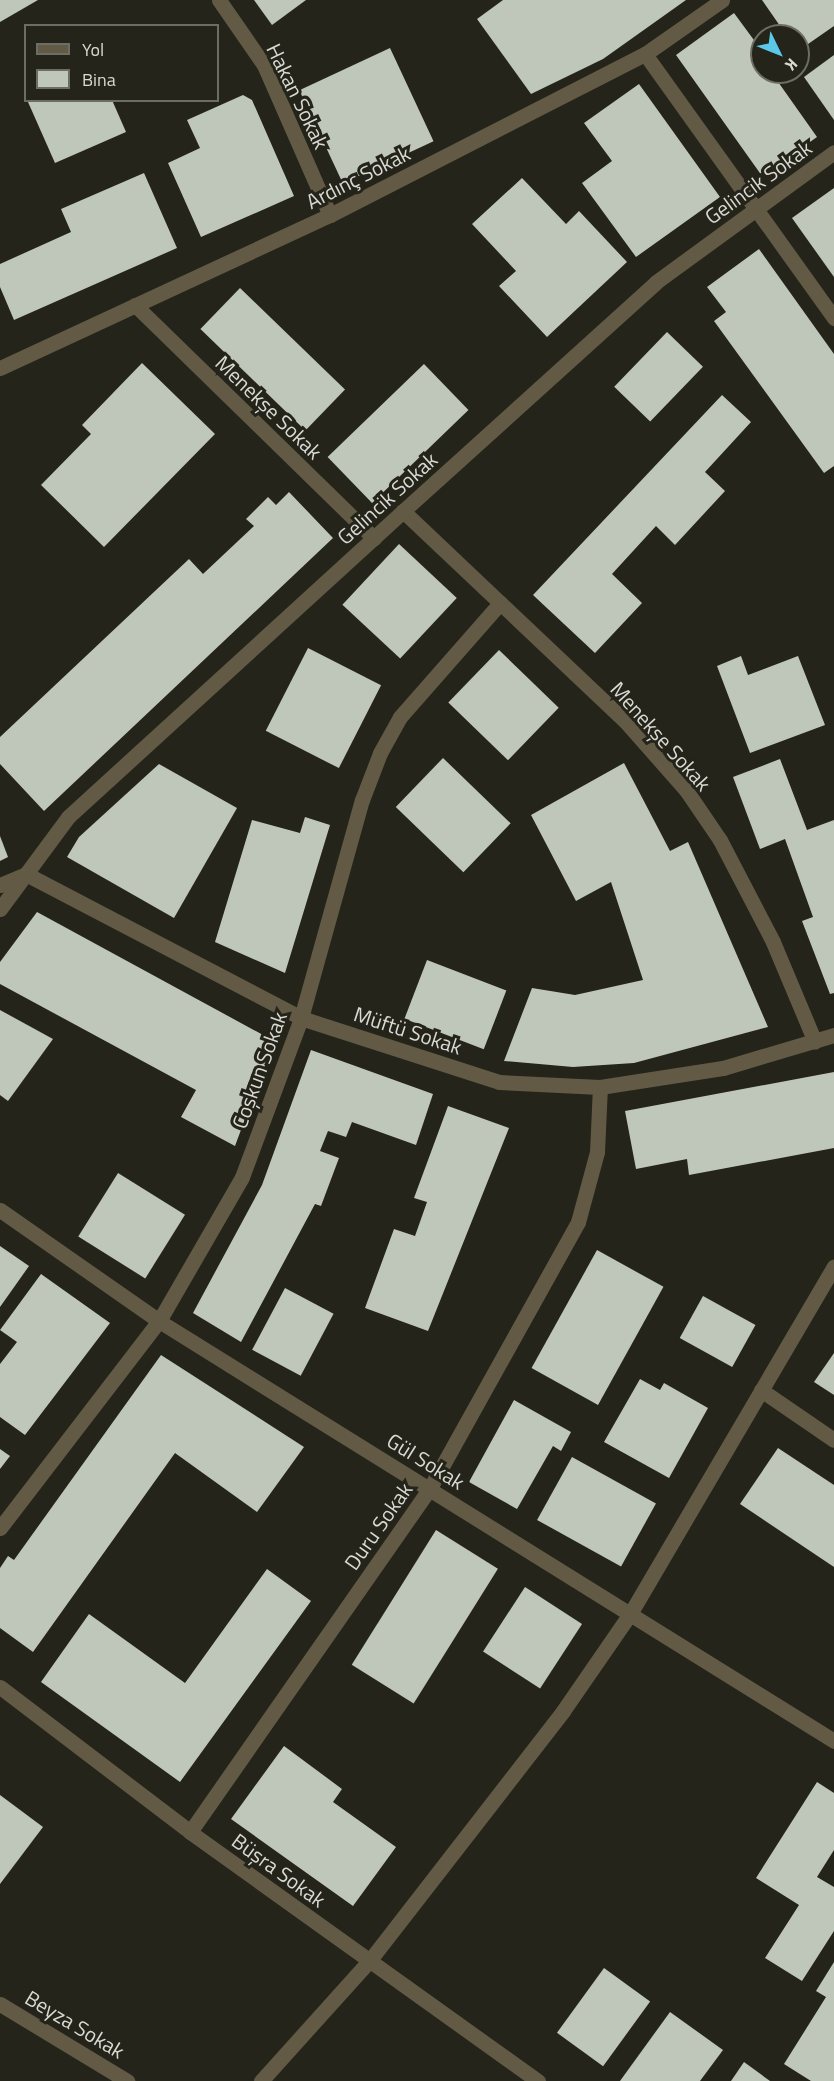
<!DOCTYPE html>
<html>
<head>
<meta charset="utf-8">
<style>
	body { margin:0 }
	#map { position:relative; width:834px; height:2081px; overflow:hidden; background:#24241a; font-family:"Titillium Web",sans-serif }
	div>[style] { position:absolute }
	.building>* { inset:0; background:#bfc7ba; transform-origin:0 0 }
	.minor>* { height:15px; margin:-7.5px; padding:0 7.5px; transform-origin:7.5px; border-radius:7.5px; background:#625a45 }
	span { translate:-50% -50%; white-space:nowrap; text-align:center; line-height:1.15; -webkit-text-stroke:6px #24241a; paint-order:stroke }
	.street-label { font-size:21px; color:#d9dad3 }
	.legend { position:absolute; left:24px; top:24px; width:195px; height:78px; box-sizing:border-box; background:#24241a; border:2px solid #6c6d64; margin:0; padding:8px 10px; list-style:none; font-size:18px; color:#d9dad3 }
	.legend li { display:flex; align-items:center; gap:12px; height:30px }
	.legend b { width:30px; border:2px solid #6c6d64 }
	.north { position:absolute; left:750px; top:24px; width:60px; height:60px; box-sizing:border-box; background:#24241a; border:2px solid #6c6d64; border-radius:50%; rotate:133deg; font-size:16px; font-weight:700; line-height:24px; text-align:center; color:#d9dad3 }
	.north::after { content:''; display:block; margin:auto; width:21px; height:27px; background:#5ac8e6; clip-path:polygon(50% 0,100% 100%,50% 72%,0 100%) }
</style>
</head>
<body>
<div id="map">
	<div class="building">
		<i style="clip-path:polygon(0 0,38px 0,0 22px)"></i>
		<i style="clip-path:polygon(254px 0,306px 0,272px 25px)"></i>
		<i style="clip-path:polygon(503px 0,686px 0,603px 59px,531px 94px,477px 19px)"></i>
		<i style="clip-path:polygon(762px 0,834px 0,834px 26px,798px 51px,798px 36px,787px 36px)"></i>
		<i style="clip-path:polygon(734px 13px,762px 51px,762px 72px,777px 72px,780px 77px,776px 79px,817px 137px,762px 176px,676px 55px)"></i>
		<i style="left:390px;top:48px;width:103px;height:100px;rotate:65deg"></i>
		<i style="clip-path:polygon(834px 55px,834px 120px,804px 77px)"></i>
		<i style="clip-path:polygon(639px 84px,720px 197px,636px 257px,582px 183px,612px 161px,584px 123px)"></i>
		<i style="clip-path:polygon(243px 95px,252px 100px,294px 196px,201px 237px,168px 163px,200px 148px,187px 120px)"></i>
		<i style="clip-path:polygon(112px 100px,126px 132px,55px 163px,28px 102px)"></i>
		<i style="clip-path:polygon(144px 173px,177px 248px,14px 320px,0 287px,0 264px,71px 232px,61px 209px)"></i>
		<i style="clip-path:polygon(522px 178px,566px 224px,579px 211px,627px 262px,547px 337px,499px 286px,516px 271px,472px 224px)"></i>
		<i style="clip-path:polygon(834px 188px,834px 277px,792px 218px)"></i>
		<i style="clip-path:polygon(759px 249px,834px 354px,834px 466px,824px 473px,714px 321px,726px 312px,707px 287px)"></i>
		<i style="left:240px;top:288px;width:146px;height:57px;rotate:44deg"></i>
		<i style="left:667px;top:332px;width:50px;height:76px;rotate:44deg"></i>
		<i style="clip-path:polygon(142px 363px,215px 434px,104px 547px,41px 485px,91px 434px,82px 425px)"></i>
		<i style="left:424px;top:364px;width:64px;height:134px;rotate:46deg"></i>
		<i style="clip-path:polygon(722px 395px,751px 422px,705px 472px,725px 491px,675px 545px,656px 526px,612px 574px,642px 603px,595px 653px,533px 595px)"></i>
		<i style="clip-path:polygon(289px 492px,333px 538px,44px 811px,0 764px,0 737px,189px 559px,203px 574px,254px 526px,246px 519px,268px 497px,276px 505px)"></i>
		<i style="left:399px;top:544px;width:79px;height:83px;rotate:43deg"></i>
		<i style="left:308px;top:648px;width:82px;height:93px;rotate:27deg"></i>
		<i style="left:499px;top:650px;width:83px;height:73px;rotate:44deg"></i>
		<i style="clip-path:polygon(741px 656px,748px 675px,798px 656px,825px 725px,750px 753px,717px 666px)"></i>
		<i style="left:443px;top:758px;width:94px;height:68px;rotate:44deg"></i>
		<i style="clip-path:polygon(780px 759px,807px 830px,834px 820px,834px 993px,830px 994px,802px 921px,813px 917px,785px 839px,760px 849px,733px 777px)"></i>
		<i style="clip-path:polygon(624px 763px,670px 851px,688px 842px,768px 1027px,634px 1063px,573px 1067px,504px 1061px,532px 988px,575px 995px,643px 980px,611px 882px,576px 901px,531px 815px)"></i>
		<i style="clip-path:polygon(159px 764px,237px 808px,174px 918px,67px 857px,79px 837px)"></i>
		<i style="clip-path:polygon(305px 817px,330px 825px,285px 973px,215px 942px,252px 820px,300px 833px)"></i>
		<i style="clip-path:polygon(0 836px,8px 857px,0 861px)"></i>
		<i style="clip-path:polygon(37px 912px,274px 1041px,235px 1146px,181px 1117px,196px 1090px,0 984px,0 962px)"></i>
		<i style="left:427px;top:960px;width:85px;height:63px;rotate:21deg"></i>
		<i style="clip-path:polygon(0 1010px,53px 1039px,8px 1101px,0 1095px)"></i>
		<i style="clip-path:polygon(311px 1050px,433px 1094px,416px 1145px,352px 1122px,346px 1137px,328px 1131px,320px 1151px,339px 1158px,321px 1206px,315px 1204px,241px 1342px,193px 1313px,262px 1185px)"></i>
		<i style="clip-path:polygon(834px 1072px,834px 1148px,689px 1175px,687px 1159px,636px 1169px,625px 1111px)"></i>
		<i style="clip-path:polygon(448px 1106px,509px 1128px,428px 1331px,365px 1308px,394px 1229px,415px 1236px,427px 1202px,414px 1198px)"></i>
		<i style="left:118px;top:1173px;width:79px;height:75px;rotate:32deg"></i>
		<i style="clip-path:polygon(0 1246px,29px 1266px,0 1307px)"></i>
		<i style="left:597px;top:1250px;width:76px;height:135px;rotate:29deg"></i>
		<i style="clip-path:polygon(41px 1274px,110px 1323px,25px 1435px,0 1417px,0 1364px,17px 1342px,0 1330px)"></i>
		<i style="left:285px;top:1288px;width:55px;height:70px;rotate:28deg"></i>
		<i style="left:703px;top:1296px;width:60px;height:48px;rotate:29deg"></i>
		<i style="clip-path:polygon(834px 1353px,834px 1395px,814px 1382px)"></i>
		<i style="clip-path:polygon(161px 1355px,304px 1447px,257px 1512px,175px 1453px,33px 1652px,0 1628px,0 1568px,8px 1556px,14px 1560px)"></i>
		<i style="clip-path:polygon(640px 1379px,660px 1390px,664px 1383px,708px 1408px,669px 1478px,604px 1442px)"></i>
		<i style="clip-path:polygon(514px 1400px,571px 1432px,561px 1451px,553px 1446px,517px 1509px,469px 1482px)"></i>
		<i style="clip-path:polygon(778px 1448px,834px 1485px,834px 1567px,740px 1504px)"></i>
		<i style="clip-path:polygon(0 1449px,10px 1456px,0 1469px)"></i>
		<i style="left:572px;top:1457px;width:96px;height:72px;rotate:29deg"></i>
		<i style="left:436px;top:1530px;width:73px;height:159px;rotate:32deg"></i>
		<i style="clip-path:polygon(267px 1569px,311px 1601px,180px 1782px,41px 1682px,89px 1614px,185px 1683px)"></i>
		<i style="left:525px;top:1587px;width:68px;height:77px;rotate:33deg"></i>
		<i style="clip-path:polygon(284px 1746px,342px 1789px,333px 1802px,396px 1847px,353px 1906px,231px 1819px)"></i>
		<i style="clip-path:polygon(817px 1782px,834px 1793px,834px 1850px,817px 1877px,834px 1887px,834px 1931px,802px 1981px,765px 1958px,799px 1905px,756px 1878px)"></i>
		<i style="clip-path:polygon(0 1795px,43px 1827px,0 1884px)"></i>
		<i style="clip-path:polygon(834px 1962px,834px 2081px,811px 2081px,784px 2064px,826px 1997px,816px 1991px)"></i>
		<i style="left:604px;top:1968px;width:57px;height:80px;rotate:36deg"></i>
		<i style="clip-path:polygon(670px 2012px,723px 2050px,700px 2081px,620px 2081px)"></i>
		<i style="clip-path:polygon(744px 2062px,770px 2081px,731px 2081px)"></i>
	</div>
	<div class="minor">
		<i style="left:219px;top:0;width:79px;rotate:55.3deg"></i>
		<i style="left:264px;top:65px;width:164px;rotate:66.3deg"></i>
		<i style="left:645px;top:54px;width:325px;rotate:54.4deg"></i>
		<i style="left:135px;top:305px;width:334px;rotate:44.3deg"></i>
		<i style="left:0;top:368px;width:364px;rotate:-24.9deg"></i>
		<i style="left:330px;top:215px;width:354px;rotate:-27.1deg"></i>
		<i style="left:645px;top:54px;width:94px;rotate:-35deg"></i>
		<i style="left:403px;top:511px;width:307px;rotate:43.4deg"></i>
		<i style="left:626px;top:722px;width:91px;rotate:48.6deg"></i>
		<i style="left:686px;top:790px;width:60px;rotate:55.8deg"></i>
		<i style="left:720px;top:840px;width:115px;rotate:62.5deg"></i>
		<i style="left:773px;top:942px;width:108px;rotate:67.2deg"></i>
		<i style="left:0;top:885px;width:28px;rotate:-23deg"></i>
		<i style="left:26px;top:874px;width:310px;rotate:27.6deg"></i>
		<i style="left:301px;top:1018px;width:208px;rotate:17.9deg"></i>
		<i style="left:499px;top:1082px;width:101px;rotate:2.8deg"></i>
		<i style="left:600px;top:1087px;width:124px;rotate:-8.8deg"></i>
		<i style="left:723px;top:1068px;width:116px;rotate:-16.6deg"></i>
		<i style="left:0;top:909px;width:114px;rotate:-53.5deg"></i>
		<i style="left:68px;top:817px;width:454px;rotate:-42.4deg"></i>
		<i style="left:403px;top:511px;width:341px;rotate:-42.1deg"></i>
		<i style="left:656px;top:282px;width:220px;rotate:-36.1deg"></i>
		<i style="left:0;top:1210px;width:194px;rotate:34.9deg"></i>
		<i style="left:159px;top:1321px;width:795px;rotate:31.89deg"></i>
		<i style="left:761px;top:1390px;width:88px;rotate:34.4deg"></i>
		<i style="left:0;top:1528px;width:261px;rotate:-52.5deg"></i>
		<i style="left:159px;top:1321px;width:166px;rotate:-60deg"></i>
		<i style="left:242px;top:1177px;width:170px;rotate:-69.6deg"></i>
		<i style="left:301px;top:1018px;width:226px;rotate:-74.4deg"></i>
		<i style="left:362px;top:800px;width:50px;rotate:-69deg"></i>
		<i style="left:380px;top:753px;width:41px;rotate:-60.9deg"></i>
		<i style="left:400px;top:717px;width:152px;rotate:-48.7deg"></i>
		<i style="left:0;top:1687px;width:239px;rotate:37.3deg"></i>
		<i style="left:190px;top:1832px;width:428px;rotate:35.6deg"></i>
		<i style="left:190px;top:1832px;width:419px;rotate:-55.1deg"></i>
		<i style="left:430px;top:1488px;width:304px;rotate:-60.9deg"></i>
		<i style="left:578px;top:1222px;width:73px;rotate:-74.8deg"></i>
		<i style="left:597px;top:1152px;width:65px;rotate:-87.4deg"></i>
		<i style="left:0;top:2004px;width:149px;rotate:31.2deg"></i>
		<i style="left:261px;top:2081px;width:163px;rotate:-48deg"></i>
		<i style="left:370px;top:1960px;width:315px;rotate:-52.2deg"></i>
		<i style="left:563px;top:1711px;width:118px;rotate:-55.4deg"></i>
		<i style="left:630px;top:1614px;width:403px;rotate:-59.6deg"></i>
	</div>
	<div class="street-label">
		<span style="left:298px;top:96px;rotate:64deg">Hakan Sokak</span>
		<span style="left:358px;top:177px;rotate:-27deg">Ardınç Sokak</span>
		<span style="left:758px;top:182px;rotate:-36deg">Gelincik Sokak</span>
		<span style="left:269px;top:407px;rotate:44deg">Menekşe Sokak</span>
		<span style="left:387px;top:498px;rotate:-42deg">Gelincik Sokak</span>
		<span style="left:661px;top:736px;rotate:48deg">Menekşe Sokak</span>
		<span style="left:408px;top:1030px;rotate:18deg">Müftü Sokak</span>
		<span style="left:259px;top:1070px;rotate:-70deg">Coşkun Sokak</span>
		<span style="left:426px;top:1461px;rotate:32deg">Gül Sokak</span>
		<span style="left:378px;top:1526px;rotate:-55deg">Duru Sokak</span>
		<span style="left:279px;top:1870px;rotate:36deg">Büşra Sokak</span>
		<span style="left:75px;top:2024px;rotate:31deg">Beyza Sokak</span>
	</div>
	<ul class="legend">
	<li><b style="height:8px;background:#625a45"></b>Yol</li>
	<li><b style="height:16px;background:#bfc7ba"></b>Bina</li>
	</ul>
	<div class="north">K</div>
</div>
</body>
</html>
